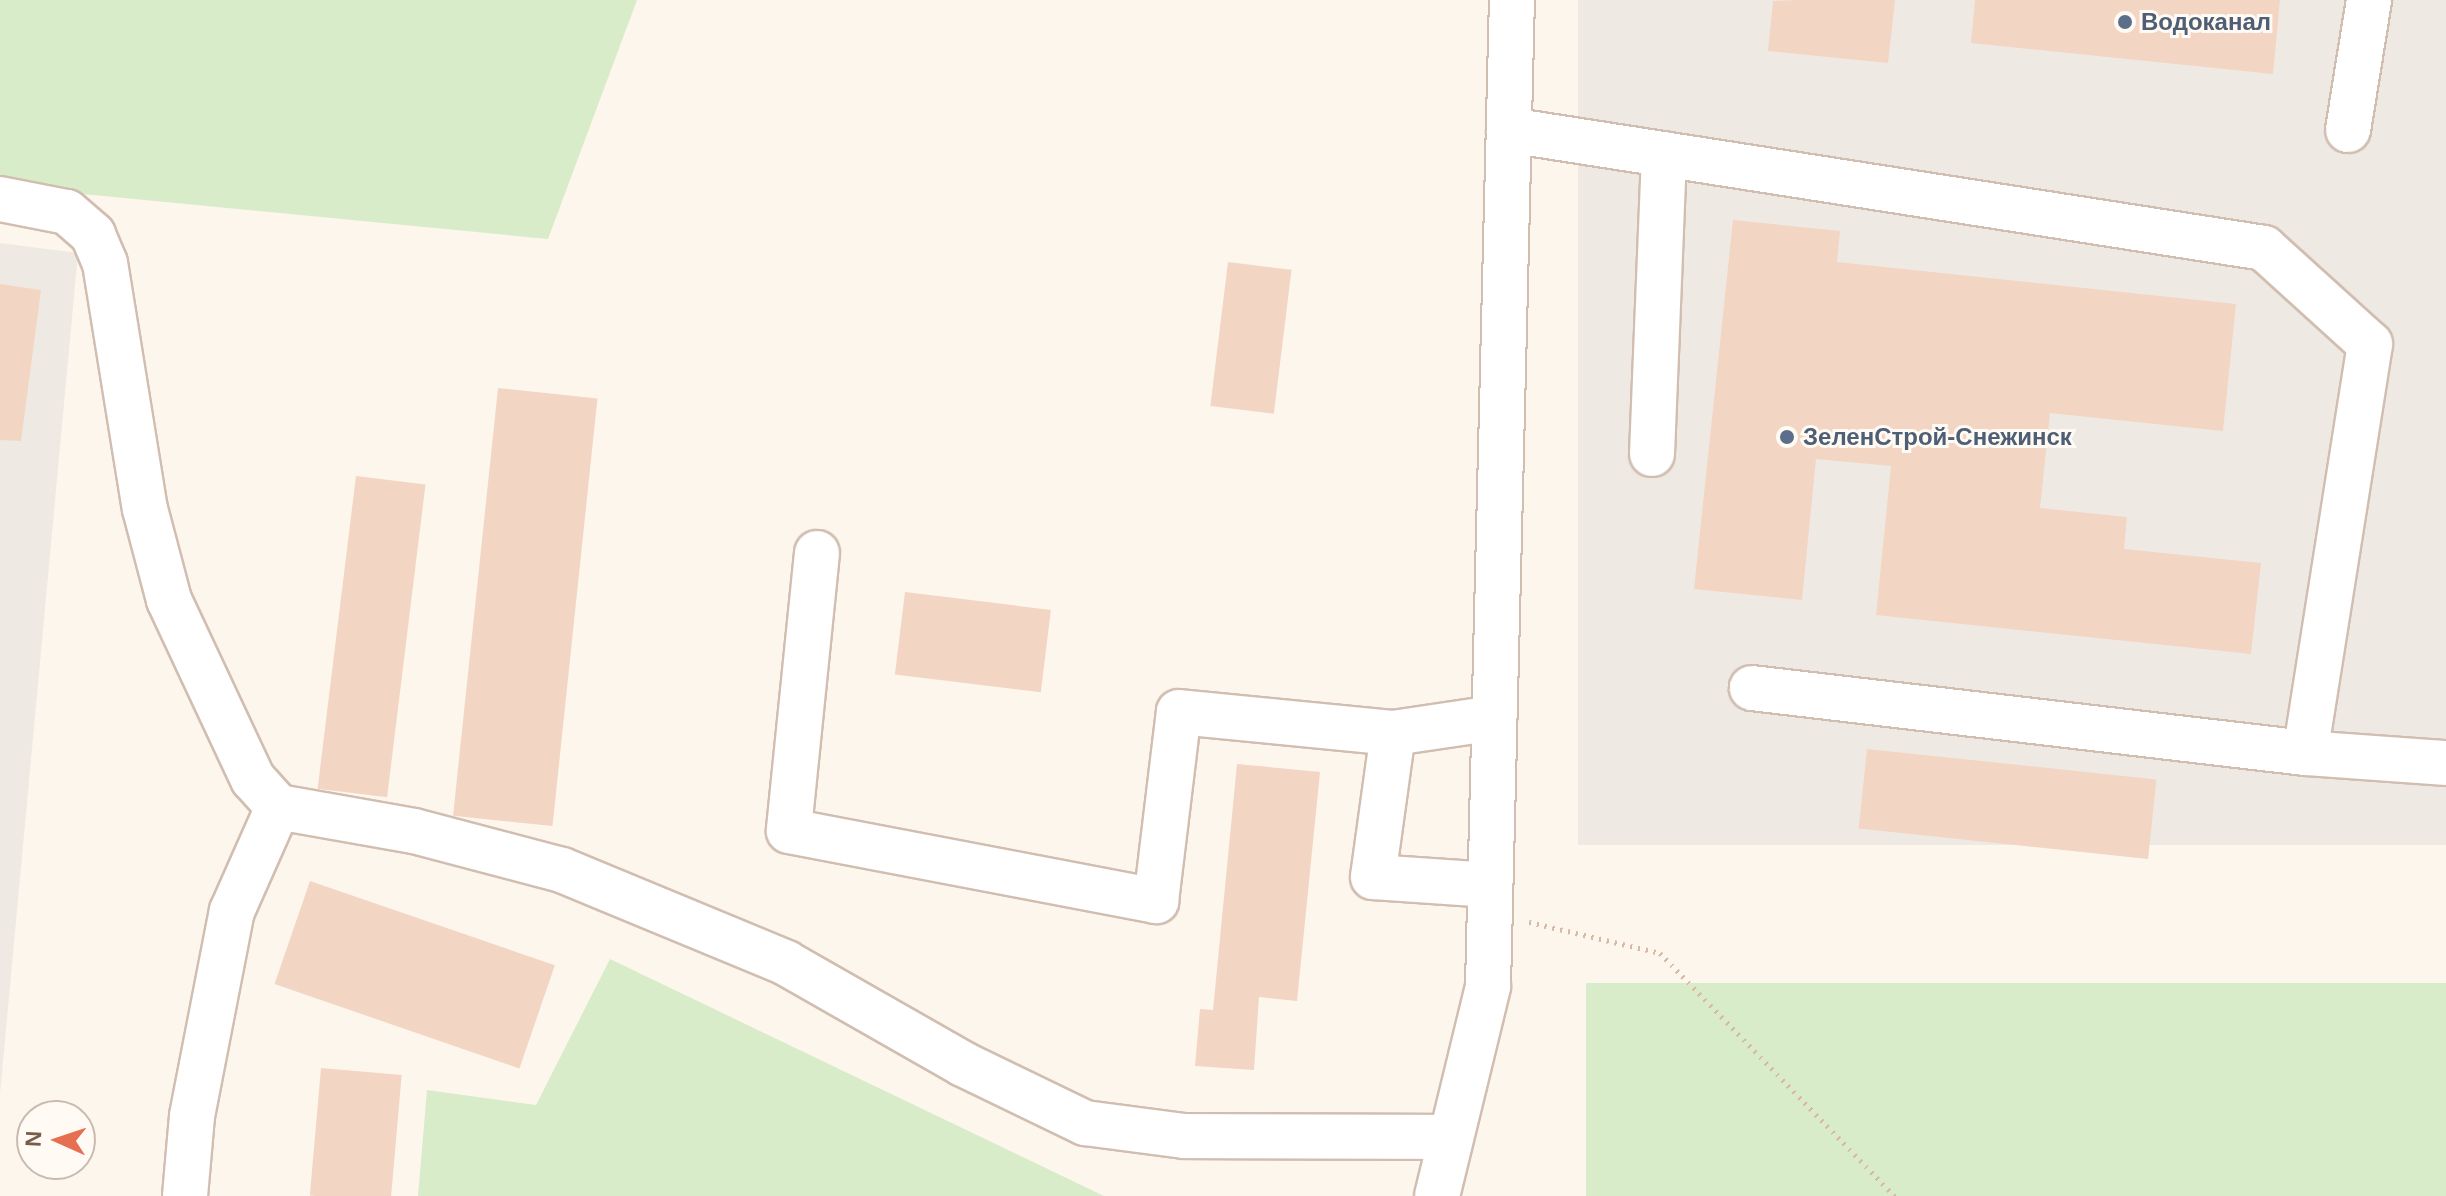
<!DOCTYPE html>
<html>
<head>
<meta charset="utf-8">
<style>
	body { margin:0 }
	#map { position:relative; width:2446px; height:1196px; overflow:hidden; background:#fdf6ec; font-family:Helvetica,sans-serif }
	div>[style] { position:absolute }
	.industrial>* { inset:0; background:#efe9e4; transform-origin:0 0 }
	.green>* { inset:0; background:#d8ecc9; transform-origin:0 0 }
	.building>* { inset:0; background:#f3d5c3; transform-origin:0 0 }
	.path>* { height:5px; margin-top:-2.5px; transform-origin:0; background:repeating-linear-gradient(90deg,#d9b8a5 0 2px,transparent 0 8px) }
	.roads { filter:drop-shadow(2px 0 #d1beb0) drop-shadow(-2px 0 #d1beb0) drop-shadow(0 2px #d1beb0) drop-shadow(0 -2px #d1beb0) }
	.minor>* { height:44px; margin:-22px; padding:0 22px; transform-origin:22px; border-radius:22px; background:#fff }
	.dots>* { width:22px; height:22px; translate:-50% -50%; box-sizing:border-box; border:4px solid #fffaf3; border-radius:50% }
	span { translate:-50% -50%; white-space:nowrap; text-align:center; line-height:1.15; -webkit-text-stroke:6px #fffaf3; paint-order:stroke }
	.service-label { font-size:24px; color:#4e5e75; font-weight:700 }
	.left { translate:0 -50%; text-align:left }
	.north { position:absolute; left:16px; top:1100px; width:80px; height:80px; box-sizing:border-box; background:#fffaf3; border:2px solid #cabbb1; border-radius:50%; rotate:273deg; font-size:22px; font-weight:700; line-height:32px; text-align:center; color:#7a5c4d }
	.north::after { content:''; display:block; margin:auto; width:28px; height:36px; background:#e76f51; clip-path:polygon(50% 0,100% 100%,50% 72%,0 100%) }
</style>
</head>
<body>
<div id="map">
	<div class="industrial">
		<i style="left:1578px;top:0;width:868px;height:845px"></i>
		<i style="clip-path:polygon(0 243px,78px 253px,0 1094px)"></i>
	</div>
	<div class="green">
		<i style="clip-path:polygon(0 0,637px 0,548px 239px,0 186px)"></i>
		<i style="clip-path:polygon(610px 959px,1104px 1196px,418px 1196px,427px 1090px,536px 1105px)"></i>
		<i style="left:1586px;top:983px;width:860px;height:227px"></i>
	</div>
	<div class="building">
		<i style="clip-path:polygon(1799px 0,1895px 0,1888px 63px,1768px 51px,1773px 1px)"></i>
		<i style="clip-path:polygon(1975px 0,2280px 0,2273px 74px,1971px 43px)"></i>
		<i style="clip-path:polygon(1733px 220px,1840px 231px,1837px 262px,2236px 304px,2223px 431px,2050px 413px,2040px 508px,2127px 517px,2124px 549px,2261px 563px,2251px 654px,1876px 615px,1891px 466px,1816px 459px,1802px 600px,1694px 589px)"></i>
		<i style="left:1228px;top:262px;width:64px;height:145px;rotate:7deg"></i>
		<i style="clip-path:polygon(0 284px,41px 290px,21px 441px,0 440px)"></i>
		<i style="left:498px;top:388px;width:100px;height:430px;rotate:6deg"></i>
		<i style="left:356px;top:476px;width:70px;height:315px;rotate:7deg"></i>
		<i style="left:905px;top:592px;width:147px;height:83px;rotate:7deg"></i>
		<i style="left:1867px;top:749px;width:291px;height:80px;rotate:6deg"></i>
		<i style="clip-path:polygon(1237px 764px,1320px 772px,1297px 1001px,1259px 997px,1254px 1070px,1195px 1066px,1200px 1009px,1213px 1010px)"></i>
		<i style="left:310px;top:881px;width:259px;height:109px;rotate:19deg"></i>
		<i style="left:321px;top:1068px;width:81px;height:128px;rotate:5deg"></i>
	</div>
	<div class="path">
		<i style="left:1529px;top:922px;width:135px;rotate:13.3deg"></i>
		<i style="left:1660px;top:953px;width:338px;rotate:46deg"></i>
	</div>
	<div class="roads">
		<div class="minor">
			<i style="left:1509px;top:130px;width:764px;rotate:8.88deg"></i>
			<i style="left:2264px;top:248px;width:143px;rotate:42.2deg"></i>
			<i style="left:2370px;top:344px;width:414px;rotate:99deg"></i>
			<i style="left:2305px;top:753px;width:557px;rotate:-173.3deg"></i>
			<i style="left:2348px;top:130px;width:132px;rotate:-80.8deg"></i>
			<i style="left:0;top:199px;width:68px;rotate:11deg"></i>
			<i style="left:67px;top:212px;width:35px;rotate:41deg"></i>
			<i style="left:93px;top:235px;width:30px;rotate:67deg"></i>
			<i style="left:105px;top:263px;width:249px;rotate:80.8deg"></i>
			<i style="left:145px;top:509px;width:94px;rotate:75.2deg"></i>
			<i style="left:169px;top:600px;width:198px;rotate:64.9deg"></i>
			<i style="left:253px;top:779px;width:38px;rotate:48deg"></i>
			<i style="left:278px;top:807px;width:138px;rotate:10deg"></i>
			<i style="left:414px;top:831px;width:153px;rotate:14.8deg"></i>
			<i style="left:562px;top:870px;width:243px;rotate:22.5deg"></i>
			<i style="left:786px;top:963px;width:204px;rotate:29.7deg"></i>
			<i style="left:963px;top:1064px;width:136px;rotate:25.8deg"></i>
			<i style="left:1085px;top:1123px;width:100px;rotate:7.5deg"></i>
			<i style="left:1184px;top:1136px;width:263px;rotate:0.2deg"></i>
			<i style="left:1652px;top:454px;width:300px;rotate:-87.7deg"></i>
			<i style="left:817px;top:553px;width:279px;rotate:95.8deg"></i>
			<i style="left:789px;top:831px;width:374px;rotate:10.8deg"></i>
			<i style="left:1156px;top:901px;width:190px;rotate:-83.1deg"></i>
			<i style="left:1179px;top:712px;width:215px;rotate:5.6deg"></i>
			<i style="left:2305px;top:753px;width:141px;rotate:4.1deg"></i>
			<i style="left:1490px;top:885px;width:117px;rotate:-176.1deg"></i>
			<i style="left:1373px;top:877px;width:145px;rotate:-82.1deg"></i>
			<i style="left:1393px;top:733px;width:102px;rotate:-8.4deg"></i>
			<i style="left:185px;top:1196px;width:80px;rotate:-85deg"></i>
			<i style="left:192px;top:1116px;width:209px;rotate:-79deg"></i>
			<i style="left:232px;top:911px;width:114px;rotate:-66.1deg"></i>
			<i style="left:1437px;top:1196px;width:216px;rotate:-76.3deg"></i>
			<i style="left:1488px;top:986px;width:986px;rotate:-88.61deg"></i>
		</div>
	</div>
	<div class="dots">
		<i style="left:2125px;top:22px;background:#5c6f8a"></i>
		<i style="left:1787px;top:437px;background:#5c6f8a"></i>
	</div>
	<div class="service-label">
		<span class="left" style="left:2141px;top:22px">Водоканал</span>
		<span class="left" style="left:1803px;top:437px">ЗеленСтрой-Снежинск</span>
	</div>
	<div class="north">N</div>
</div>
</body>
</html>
